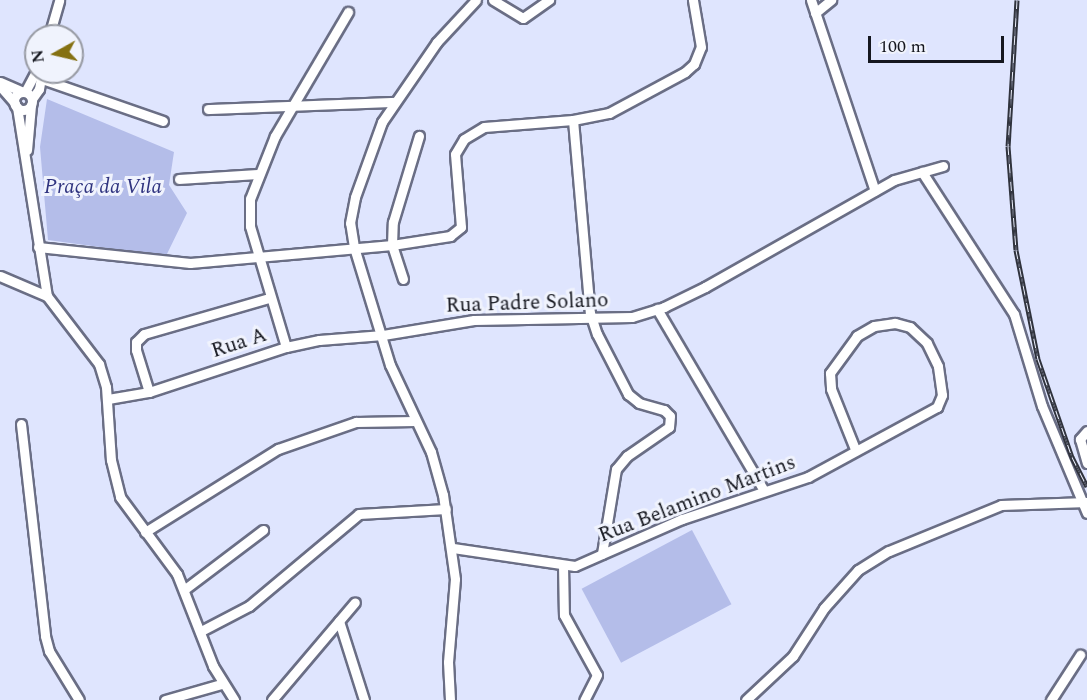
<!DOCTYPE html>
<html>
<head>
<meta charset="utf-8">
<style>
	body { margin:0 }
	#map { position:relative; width:1087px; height:700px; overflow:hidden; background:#dfe5fe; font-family:Spectral,serif }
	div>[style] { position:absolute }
	.green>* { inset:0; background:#b4bde9; transform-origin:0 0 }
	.roads { filter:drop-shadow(2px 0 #6a6e85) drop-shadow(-2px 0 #6a6e85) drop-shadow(0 2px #6a6e85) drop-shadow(0 -2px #6a6e85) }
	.street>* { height:9px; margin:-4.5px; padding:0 4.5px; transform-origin:4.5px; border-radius:4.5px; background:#fff }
	.street>.ring { margin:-4.5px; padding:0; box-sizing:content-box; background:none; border:9px solid #fff; border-radius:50% }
	.rail>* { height:5px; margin-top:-2.5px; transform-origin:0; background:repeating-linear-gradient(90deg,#f0f3fd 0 9px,#30333d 0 18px); box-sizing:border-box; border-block:2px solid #30333d }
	span { translate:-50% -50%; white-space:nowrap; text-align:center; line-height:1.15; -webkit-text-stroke:6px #f0f3fd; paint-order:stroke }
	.park-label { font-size:21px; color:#2f337f; font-style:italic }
	.street-label { font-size:21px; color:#15171f }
	.north { position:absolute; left:24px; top:24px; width:60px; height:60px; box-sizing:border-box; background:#f0f3fd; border:2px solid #989ba4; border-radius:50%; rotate:262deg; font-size:16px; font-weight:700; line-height:24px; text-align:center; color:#15171f }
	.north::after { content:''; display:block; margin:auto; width:21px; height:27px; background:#857112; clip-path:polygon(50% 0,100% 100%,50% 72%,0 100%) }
	.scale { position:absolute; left:868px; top:36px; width:136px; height:27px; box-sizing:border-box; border:3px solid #15171f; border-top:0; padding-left:8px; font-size:18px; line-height:21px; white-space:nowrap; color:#15171f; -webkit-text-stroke:4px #f0f3fd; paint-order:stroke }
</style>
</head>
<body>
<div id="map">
	<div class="green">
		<i style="clip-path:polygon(47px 99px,174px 152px,169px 185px,187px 213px,166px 256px,48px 240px,40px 147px)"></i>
		<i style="left:692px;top:530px;width:84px;height:125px;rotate:62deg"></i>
	</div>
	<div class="roads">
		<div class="street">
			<i style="left:493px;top:0;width:35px;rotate:31deg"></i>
			<i style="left:523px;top:18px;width:32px;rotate:-35deg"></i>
			<i style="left:811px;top:0;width:201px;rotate:71.5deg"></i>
			<i style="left:815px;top:13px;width:21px;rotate:-39deg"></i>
			<i style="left:49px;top:36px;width:37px;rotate:-74deg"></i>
			<i style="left:42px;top:79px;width:128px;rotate:19.1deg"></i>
			<i style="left:0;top:82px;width:25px;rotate:23deg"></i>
			<i style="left:0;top:86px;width:23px;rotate:49deg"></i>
			<i style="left:25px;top:92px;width:24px;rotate:-62deg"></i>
			<i class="ring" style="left:14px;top:92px;width:9px;height:9px"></i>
			<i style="left:32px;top:99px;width:12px;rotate:-55deg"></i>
			<i style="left:39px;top:89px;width:17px;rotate:-80deg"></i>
			<i style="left:17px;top:107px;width:191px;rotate:81deg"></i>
			<i style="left:47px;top:296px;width:86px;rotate:52.6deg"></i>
			<i style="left:99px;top:364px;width:24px;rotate:73deg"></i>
			<i style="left:106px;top:387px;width:73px;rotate:86.1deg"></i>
			<i style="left:111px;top:460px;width:38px;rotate:76deg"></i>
			<i style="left:120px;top:497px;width:96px;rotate:53.5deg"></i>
			<i style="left:177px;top:574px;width:99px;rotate:68.6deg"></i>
			<i style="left:213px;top:666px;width:40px;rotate:58deg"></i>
			<i style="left:208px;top:109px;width:185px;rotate:-2.2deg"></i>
			<i style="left:573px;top:120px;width:194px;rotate:85deg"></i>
			<i style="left:590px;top:313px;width:22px;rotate:72deg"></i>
			<i style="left:597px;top:334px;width:68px;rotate:62.7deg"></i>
			<i style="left:628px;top:394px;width:14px;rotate:39deg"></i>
			<i style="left:639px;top:403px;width:26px;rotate:16deg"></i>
			<i style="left:664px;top:410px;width:8px;rotate:45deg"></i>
			<i style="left:670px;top:416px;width:11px;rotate:95deg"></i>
			<i style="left:669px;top:427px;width:51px;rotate:145.4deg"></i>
			<i style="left:627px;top:456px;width:17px;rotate:130deg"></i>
			<i style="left:616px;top:469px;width:86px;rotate:99.4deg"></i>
			<i style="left:27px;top:150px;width:45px;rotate:-84.9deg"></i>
			<i style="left:922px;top:172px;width:169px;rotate:57.1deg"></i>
			<i style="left:1014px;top:314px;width:96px;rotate:73.1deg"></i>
			<i style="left:1042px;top:406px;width:116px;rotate:67.2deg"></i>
			<i style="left:179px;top:179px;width:78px;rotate:-3.7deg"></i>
			<i style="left:38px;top:247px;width:153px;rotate:6deg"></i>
			<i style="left:190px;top:263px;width:203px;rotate:-5.1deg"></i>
			<i style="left:392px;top:245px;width:59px;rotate:-8.8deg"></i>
			<i style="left:450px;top:236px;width:14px;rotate:-39deg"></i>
			<i style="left:461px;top:227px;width:73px;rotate:-94.7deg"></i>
			<i style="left:455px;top:154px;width:17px;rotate:-59deg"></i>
			<i style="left:464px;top:139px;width:23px;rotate:-31deg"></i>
			<i style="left:484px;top:127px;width:89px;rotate:-4.5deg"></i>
			<i style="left:573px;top:120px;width:37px;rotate:-11deg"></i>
			<i style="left:609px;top:113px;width:86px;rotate:-28.3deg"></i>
			<i style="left:685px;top:72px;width:12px;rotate:-42deg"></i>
			<i style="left:694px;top:64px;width:18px;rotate:-68deg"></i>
			<i style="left:701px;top:47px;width:48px;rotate:-99.7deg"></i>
			<i style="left:0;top:276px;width:51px;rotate:23.1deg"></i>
			<i style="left:403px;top:279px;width:36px;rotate:-108deg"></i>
			<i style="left:392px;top:245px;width:23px;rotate:-88deg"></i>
			<i style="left:393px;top:222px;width:90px;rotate:-73.2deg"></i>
			<i style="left:657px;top:309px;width:211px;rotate:59.5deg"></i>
			<i style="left:286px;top:347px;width:126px;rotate:-106.6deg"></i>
			<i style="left:250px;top:226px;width:27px;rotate:-90deg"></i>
			<i style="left:250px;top:199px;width:68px;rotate:-68.4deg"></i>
			<i style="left:275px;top:136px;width:144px;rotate:-59.5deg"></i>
			<i style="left:149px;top:392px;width:44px;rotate:-107.2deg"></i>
			<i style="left:136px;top:350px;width:8px;rotate:-90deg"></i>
			<i style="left:136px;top:342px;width:11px;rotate:-45deg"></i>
			<i style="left:144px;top:334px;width:130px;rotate:-16.1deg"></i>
			<i style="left:108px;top:399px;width:42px;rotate:-9.7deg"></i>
			<i style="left:149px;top:392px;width:144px;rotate:-18.2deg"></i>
			<i style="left:286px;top:347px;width:34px;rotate:-12deg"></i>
			<i style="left:319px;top:340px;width:64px;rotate:-4.5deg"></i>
			<i style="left:383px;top:335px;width:92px;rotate:-9.4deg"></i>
			<i style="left:474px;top:320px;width:158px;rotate:-1.1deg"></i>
			<i style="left:632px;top:317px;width:34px;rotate:-17deg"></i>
			<i style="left:664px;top:307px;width:46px;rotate:-26deg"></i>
			<i style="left:705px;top:287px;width:217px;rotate:-29.5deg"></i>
			<i style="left:894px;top:180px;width:51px;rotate:-15.9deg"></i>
			<i style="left:21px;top:424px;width:213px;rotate:83.5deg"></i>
			<i style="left:45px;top:636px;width:16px;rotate:75deg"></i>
			<i style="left:49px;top:651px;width:57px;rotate:58.5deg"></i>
			<i style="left:1087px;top:431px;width:11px;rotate:131deg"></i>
			<i style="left:1080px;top:439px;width:25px;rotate:74deg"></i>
			<i style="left:145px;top:532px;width:157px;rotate:-32deg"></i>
			<i style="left:278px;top:449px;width:83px;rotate:-19.1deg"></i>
			<i style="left:356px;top:422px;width:59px;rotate:-1deg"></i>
			<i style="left:453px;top:548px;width:123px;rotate:8.4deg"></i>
			<i style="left:575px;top:566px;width:117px;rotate:-23.7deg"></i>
			<i style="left:682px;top:519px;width:133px;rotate:-18.4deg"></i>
			<i style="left:808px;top:477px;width:147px;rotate:-28.5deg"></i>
			<i style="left:937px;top:407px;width:13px;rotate:-67deg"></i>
			<i style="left:942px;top:395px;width:29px;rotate:-98deg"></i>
			<i style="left:938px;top:366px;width:25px;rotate:-116deg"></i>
			<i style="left:927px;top:343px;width:23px;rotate:-137deg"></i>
			<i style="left:910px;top:327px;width:16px;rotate:-165deg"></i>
			<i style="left:895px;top:323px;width:21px;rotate:172deg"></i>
			<i style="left:874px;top:326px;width:20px;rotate:150deg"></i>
			<i style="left:857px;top:336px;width:46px;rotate:126.1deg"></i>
			<i style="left:830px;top:373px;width:16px;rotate:86deg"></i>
			<i style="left:831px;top:389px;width:65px;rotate:68.2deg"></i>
			<i style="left:563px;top:565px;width:50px;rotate:88.9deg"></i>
			<i style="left:564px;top:615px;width:68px;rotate:61.2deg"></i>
			<i style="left:597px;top:675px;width:28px;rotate:117deg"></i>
			<i style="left:185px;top:589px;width:98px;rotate:-37.1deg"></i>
			<i style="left:339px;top:621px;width:83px;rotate:72.4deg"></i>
			<i style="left:201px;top:631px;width:54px;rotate:-27.5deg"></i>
			<i style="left:249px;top:606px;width:143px;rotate:-39.9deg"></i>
			<i style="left:359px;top:514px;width:87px;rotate:-3.3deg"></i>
			<i style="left:165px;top:700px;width:58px;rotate:-15.9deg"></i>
			<i style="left:272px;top:700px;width:128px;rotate:-49.7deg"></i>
			<i style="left:450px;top:700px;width:38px;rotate:-93deg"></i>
			<i style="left:448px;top:662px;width:83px;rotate:-85.2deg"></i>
			<i style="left:455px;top:579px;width:85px;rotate:-98.1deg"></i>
			<i style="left:443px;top:495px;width:45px;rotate:-105.6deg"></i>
			<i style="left:431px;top:452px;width:96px;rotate:-115.2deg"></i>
			<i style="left:390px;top:365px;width:123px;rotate:-107deg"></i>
			<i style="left:354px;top:247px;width:24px;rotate:-99deg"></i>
			<i style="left:350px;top:223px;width:26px;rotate:-79deg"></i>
			<i style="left:355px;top:197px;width:80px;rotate:-70.2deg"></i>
			<i style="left:382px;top:122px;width:97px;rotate:-55.5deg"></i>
			<i style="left:437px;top:42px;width:57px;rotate:-47.1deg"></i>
			<i style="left:746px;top:700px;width:64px;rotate:-43.1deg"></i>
			<i style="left:793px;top:656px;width:57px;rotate:-57.1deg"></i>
			<i style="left:824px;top:608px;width:51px;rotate:-48.2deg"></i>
			<i style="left:858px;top:570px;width:36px;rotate:-32deg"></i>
			<i style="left:889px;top:551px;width:121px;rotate:-22.3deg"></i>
			<i style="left:1001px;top:505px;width:86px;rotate:-2deg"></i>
			<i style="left:1051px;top:700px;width:54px;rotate:-57.2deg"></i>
		</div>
	</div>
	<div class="rail">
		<i style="left:1017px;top:0;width:146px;rotate:93.5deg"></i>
		<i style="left:1008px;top:146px;width:104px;rotate:85.6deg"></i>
		<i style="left:1016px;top:250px;width:111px;rotate:78.6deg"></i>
		<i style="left:1038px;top:359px;width:104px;rotate:70.9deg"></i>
		<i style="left:1072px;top:457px;width:33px;rotate:63deg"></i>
	</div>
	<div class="park-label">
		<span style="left:103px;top:187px">Praça da Vila</span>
	</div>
	<div class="street-label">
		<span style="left:527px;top:303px;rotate:-2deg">Rua Padre Solano</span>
		<span style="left:239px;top:343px;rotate:-18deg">Rua A</span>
		<span style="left:697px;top:499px;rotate:-21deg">Rua Belamino Martins</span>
	</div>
	<div class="north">N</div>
	<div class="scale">100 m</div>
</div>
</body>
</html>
